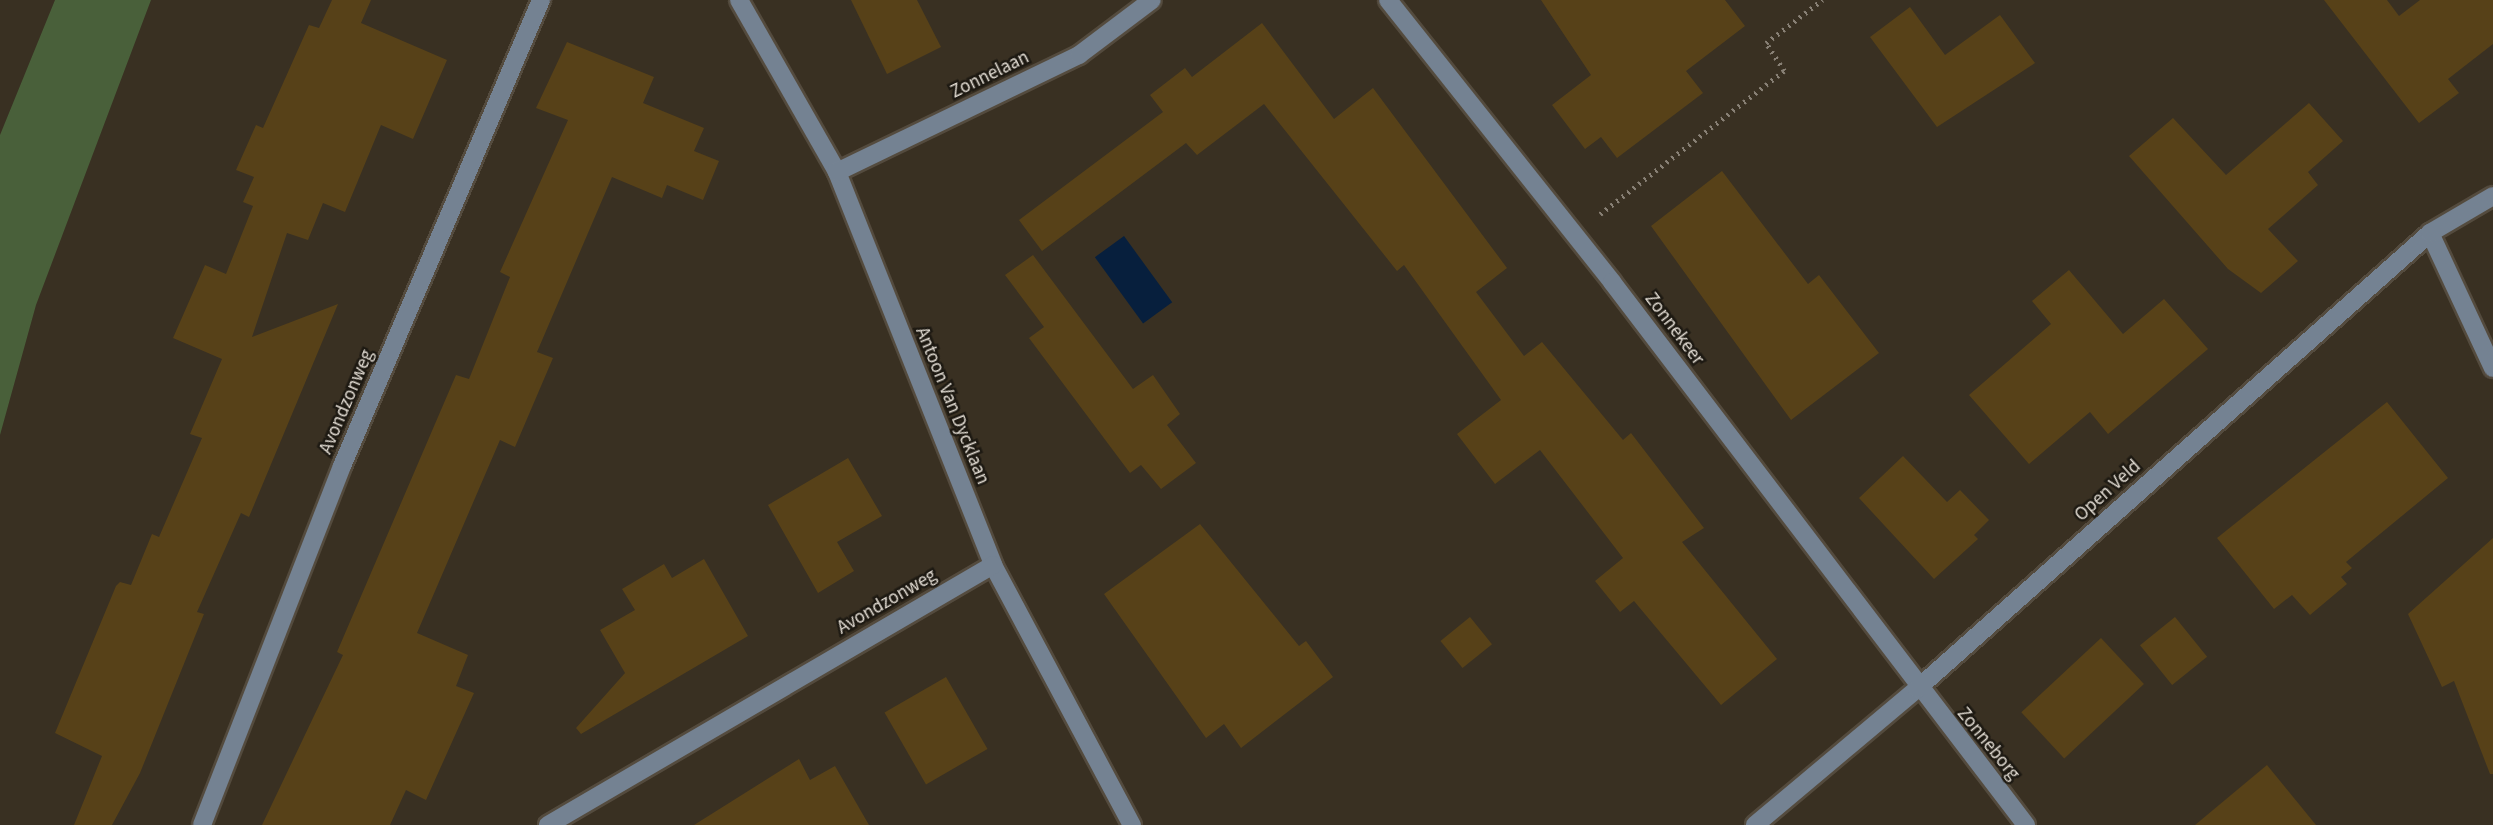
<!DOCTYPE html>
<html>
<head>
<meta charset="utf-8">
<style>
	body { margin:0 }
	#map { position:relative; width:2493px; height:825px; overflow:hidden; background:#393022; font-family:"Source Sans 3",sans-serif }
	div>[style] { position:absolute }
	.forest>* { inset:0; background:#49603a }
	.water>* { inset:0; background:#071f3d; transform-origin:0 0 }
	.building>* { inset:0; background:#574118; transform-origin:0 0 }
	.path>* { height:4.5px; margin-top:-2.25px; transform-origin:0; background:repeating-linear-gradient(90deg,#888075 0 2px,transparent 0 7px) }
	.roads { filter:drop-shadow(2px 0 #544b3e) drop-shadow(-2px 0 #544b3e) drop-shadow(0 2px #544b3e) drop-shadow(0 -2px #544b3e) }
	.minor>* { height:18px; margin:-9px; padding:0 9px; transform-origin:9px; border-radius:9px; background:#748292 }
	span { translate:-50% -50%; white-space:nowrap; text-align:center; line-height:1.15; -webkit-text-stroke:5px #1d1912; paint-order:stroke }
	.street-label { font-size:19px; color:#e0dad1 }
</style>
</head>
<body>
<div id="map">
	<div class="forest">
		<i style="clip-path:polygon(55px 0,151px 0,36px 305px,0 435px,0 135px)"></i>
	</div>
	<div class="water">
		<i style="left:1124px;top:236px;width:82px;height:36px;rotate:54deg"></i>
	</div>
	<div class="building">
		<i style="clip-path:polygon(332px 0,371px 0,361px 23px,447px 60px,413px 139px,381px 125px,345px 212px,323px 203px,308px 240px,287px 233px,252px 337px,338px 304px,249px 517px,241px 513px,197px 612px,204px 614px,140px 773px,112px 825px,74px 825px,102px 756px,55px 733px,116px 586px,120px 582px,131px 585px,152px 534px,159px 537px,202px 438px,190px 434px,222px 359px,173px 338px,205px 265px,226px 274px,253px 206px,243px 202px,254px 177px,236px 170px,256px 125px,263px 128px,309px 25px,319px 28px)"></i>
		<i style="clip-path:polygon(851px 0,917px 0,941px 47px,887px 74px)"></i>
		<i style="clip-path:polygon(1541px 0,1725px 0,1745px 26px,1686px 71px,1703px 93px,1617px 158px,1601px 137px,1585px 149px,1552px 105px,1591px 75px)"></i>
		<i style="clip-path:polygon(2324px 0,2387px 0,2399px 16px,2420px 0,2493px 0,2493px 44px,2448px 79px,2459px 93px,2419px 123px)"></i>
		<i style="clip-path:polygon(1910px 7px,1945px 55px,2000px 15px,2035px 63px,1937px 127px,1870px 37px)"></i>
		<i style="clip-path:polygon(1262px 23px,1334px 119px,1373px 88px,1507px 268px,1476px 292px,1524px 356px,1542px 342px,1623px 440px,1631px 433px,1704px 528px,1682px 542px,1777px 659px,1721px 705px,1634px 601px,1620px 612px,1595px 581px,1623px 558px,1540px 450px,1495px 484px,1457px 434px,1501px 400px,1404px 265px,1397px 271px,1264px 104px,1197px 155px,1186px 143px,1042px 251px,1019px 220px,1163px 112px,1150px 95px,1185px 68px,1192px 77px)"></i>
		<i style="clip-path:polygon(567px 42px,654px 77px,643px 103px,704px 128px,694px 151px,719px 161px,703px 200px,667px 185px,662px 198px,612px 177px,537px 352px,553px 358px,515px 447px,500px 440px,417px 633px,468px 655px,456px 686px,474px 693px,426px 800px,406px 790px,390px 825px,262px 825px,343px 655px,337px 652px,456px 375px,469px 379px,510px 277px,500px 272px,568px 120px,536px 108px)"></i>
		<i style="clip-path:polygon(2309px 103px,2343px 141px,2308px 172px,2318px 185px,2268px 229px,2298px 261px,2261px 293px,2228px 269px,2129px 156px,2173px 118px,2226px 175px)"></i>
		<i style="clip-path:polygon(1722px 171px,1808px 284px,1819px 275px,1879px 353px,1791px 420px,1651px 226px)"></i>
		<i style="clip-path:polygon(1033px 255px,1133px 389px,1153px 375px,1180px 414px,1167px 425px,1196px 463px,1161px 489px,1141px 465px,1130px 473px,1029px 338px,1044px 327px,1005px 275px)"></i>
		<i style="clip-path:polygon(2069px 270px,2123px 334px,2164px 299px,2208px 349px,2108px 434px,2090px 412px,2029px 464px,1969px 395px,2051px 324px,2032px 301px)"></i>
		<i style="clip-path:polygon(2387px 402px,2448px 478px,2346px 562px,2352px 568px,2341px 577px,2347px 584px,2310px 615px,2292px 595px,2274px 609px,2217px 538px)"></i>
		<i style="clip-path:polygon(1903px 456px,1947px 502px,1960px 490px,1989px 520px,1974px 535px,1978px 539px,1934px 579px,1859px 498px)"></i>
		<i style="clip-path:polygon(848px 458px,882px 516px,837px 542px,854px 571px,818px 593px,768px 505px)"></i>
		<i style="clip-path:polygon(1200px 524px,1299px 646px,1306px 641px,1333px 677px,1241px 748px,1224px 724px,1206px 738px,1104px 594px)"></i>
		<i style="clip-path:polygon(2493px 538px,2493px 774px,2490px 774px,2454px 681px,2442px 687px,2408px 614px)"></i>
		<i style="clip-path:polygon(704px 559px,748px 636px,581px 734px,576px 728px,625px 673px,600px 630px,635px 610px,622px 589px,664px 564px,672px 578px)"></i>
		<i style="left:1470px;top:617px;width:35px;height:38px;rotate:51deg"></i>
		<i style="left:2175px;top:617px;width:51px;height:45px;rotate:51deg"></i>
		<i style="left:2101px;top:638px;width:63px;height:109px;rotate:47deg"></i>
		<i style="left:946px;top:677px;width:83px;height:71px;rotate:60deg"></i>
		<i style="clip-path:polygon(799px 759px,810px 780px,835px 766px,869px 825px,694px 825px)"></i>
		<i style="clip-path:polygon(2267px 765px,2316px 825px,2195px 825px)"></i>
	</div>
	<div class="path">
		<i style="left:1600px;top:214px;width:233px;rotate:-37.9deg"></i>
		<i style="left:1784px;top:71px;width:33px;rotate:-123deg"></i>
		<i style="left:1766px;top:43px;width:71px;rotate:-37.5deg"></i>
	</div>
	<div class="roads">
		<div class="minor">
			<i style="left:739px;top:0;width:198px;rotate:60.3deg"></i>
			<i style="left:837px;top:172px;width:423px;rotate:68.3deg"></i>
			<i style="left:993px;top:565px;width:295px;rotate:61.9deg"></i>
			<i style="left:1388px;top:0;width:360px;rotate:51.5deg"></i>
			<i style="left:1612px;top:282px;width:683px;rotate:52.68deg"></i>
			<i style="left:837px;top:172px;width:269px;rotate:-25.8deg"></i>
			<i style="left:1079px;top:55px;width:91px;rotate:-37deg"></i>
			<i style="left:2430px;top:233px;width:149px;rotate:65deg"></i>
			<i style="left:202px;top:825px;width:385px;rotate:-68.7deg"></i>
			<i style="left:342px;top:466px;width:507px;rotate:-66.88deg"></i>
			<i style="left:548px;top:825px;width:515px;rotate:-30.3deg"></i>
			<i style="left:1755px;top:825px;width:212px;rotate:-40deg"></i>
			<i style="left:1917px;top:689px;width:686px;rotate:-41.63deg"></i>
			<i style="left:2430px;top:233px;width:73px;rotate:-30.4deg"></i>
		</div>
	</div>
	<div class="street-label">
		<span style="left:990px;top:75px;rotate:-26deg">Zonnelaan</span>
		<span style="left:1674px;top:329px;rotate:53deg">Zonnekeer</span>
		<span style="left:347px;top:402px;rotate:-67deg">Avondzonweg</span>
		<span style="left:952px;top:406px;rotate:68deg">Antoon Van Dycklaan</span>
		<span style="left:2108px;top:491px;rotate:-42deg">Open Veld</span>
		<span style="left:887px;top:602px;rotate:-30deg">Avondzonweg</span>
		<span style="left:1988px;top:744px;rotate:51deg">Zonneborg</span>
	</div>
</div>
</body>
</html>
